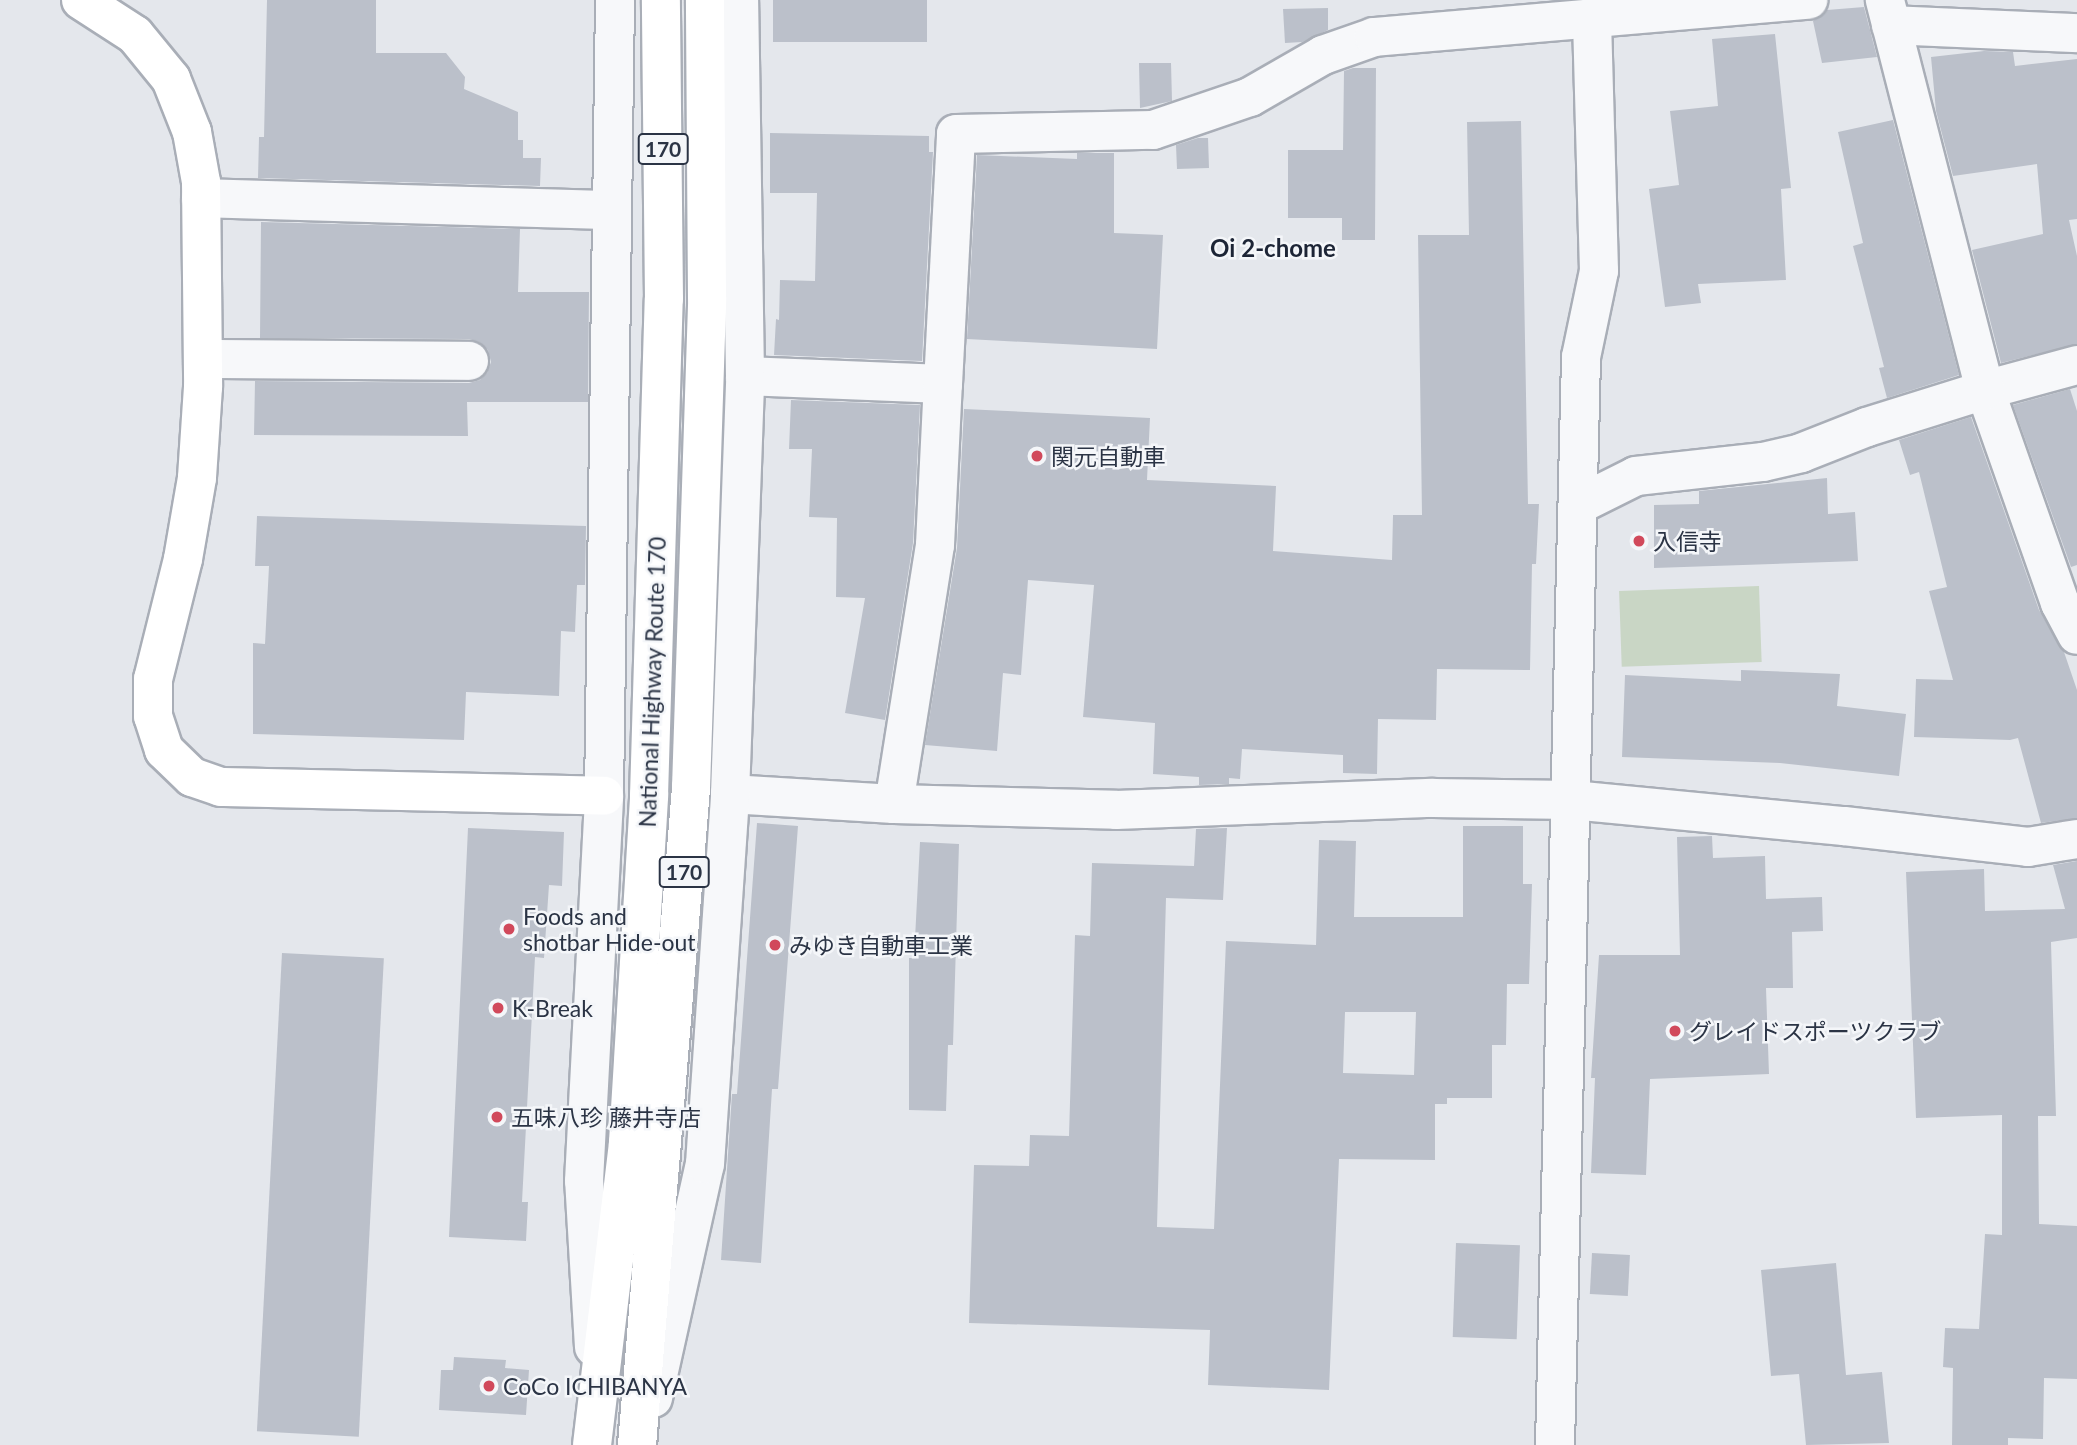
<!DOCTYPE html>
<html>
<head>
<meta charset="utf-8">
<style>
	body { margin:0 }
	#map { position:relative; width:2077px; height:1445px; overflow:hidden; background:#e4e7ec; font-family:Lato,"Noto Sans JP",sans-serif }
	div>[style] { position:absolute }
	.green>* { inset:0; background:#c9d6c5; transform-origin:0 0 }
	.building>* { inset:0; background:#bbc0ca; transform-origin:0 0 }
	.roads { filter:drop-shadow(2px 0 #a9aeb7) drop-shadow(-2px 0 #a9aeb7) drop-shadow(0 2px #a9aeb7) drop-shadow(0 -2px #a9aeb7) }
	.street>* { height:38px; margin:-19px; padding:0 19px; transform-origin:19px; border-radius:19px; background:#f7f8fa }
	.secondary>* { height:38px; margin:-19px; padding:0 19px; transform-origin:19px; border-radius:19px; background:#fff }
	.highway>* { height:38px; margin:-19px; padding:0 19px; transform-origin:19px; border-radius:19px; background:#fff }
	.dots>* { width:19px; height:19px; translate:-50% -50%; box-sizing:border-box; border:4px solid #f4f6f9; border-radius:50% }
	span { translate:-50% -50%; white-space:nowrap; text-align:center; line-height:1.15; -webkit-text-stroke:5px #f4f6f9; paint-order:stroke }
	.shield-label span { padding:2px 5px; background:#f4f6f9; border:2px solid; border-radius:5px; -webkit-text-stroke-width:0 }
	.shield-label { font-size:21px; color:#2b3445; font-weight:700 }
	.poi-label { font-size:23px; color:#2b3445 }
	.left { translate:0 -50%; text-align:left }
	.street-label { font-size:23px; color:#2b3445 }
	.neighbourhood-label { font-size:24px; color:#1d2536; font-weight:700 }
</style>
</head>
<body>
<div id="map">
	<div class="green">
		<i style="left:1759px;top:586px;width:76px;height:140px;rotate:88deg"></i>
	</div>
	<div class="building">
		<i style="clip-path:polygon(267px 0,376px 0,376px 53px,446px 53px,465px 77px,464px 89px,518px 112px,518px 140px,523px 140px,523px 158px,541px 158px,540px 186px,258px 178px,259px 137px,264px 137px)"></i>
		<i style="left:773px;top:0;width:154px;height:42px"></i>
		<i style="clip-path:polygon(1864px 7px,1877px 57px,1822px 63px,1813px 21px,1827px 10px)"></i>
		<i style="clip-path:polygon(1328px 8px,1328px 30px,1302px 42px,1285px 43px,1283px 9px)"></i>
		<i style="clip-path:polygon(1775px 34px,1791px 188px,1781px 189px,1786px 280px,1698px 284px,1701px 303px,1665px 307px,1649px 189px,1679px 185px,1670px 111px,1718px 106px,1712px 39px)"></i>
		<i style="clip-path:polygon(1984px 51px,2013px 52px,2015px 66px,2077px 59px,2077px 219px,2069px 220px,2077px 256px,2077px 344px,2001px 363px,1972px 250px,2043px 234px,2037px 164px,1953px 176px,1936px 111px,1931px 57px)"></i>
		<i style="clip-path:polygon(1139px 63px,1171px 63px,1172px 101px,1140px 108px)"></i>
		<i style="clip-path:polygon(1353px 68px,1376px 68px,1375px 240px,1342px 240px,1342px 218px,1288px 218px,1288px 150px,1343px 150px,1344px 71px)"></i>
		<i style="clip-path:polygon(1893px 120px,1959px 375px,1887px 398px,1879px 368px,1884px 367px,1853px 246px,1863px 243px,1838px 132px)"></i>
		<i style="clip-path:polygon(1521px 121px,1528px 504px,1539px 504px,1536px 564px,1532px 564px,1530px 670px,1437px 669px,1436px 720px,1378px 719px,1377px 774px,1343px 773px,1343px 755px,1242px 749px,1240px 779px,1229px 778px,1229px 784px,1199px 785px,1199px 777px,1153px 774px,1155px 723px,1083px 717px,1094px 585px,1028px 580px,1021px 675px,1003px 673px,997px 751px,925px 745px,957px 548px,964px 409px,1150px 418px,1147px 480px,1276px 486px,1273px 551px,1392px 560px,1393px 515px,1422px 515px,1418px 235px,1469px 235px,1467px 122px)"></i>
		<i style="clip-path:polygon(770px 133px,929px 136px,929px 152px,933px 152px,922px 361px,774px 355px,776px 319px,779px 320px,780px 280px,815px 281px,817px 193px,770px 193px)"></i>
		<i style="clip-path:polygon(1198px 138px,1208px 138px,1209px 168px,1177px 169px,1176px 145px)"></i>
		<i style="clip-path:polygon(1077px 153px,1114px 153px,1114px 233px,1163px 235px,1157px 349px,967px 339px,977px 155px,1077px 159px)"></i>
		<i style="clip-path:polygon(261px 222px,520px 229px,518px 292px,589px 292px,588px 402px,467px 402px,468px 436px,254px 435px,255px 381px,469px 383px,480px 380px,487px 373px,491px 362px,488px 350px,479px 342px,469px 339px,260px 338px)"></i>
		<i style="clip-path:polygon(2070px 389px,2077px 411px,2077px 565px,2071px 567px,2013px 405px)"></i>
		<i style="clip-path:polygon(791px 400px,920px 405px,913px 543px,885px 720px,845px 713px,865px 598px,836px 597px,837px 518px,809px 517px,812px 449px,789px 449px)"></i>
		<i style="clip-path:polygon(1971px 417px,2039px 610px,2064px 652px,2077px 690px,2077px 818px,2041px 823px,2018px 738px,2010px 740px,1914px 737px,1916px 679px,1953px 680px,1929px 591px,1947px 587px,1919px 472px,1910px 475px,1899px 440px)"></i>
		<i style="clip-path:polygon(1827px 478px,1828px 514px,1855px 512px,1858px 561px,1654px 568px,1654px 505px,1699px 504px,1699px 491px)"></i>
		<i style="clip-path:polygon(257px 516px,586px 526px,585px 585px,577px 585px,575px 632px,561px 631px,559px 696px,466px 692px,464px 740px,253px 734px,253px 643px,265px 644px,269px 566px,255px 566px)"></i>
		<i style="clip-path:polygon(1741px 670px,1840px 674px,1837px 706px,1906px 714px,1899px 776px,1780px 763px,1622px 757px,1625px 675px,1741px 681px)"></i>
		<i style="clip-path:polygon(757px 823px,798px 826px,778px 1089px,772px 1089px,761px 1263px,721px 1260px,732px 1094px,737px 1094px)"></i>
		<i style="clip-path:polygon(evenodd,1463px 826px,1523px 826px,1523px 884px,1532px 884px,1529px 984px,1507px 984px,1506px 1045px,1492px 1045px,1492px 1098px,1447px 1098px,1447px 1104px,1435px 1104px,1435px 1160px,1339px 1159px,1329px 1390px,1208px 1385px,1210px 1330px,969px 1323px,974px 1165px,1029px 1166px,1030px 1135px,1069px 1136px,1075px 935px,1090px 936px,1092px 863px,1194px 866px,1196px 829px,1227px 828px,1223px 900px,1166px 898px,1157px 1227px,1214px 1229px,1226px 941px,1316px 945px,1319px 840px,1356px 841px,1354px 917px,1463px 917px,1463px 826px,1345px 1012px,1416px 1012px,1414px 1075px,1343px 1073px,1345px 1012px)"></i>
		<i style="clip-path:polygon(468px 828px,564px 832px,562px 886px,549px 885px,544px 958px,535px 957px,522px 1202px,528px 1202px,526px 1241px,449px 1237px)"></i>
		<i style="clip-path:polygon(1712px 836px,1713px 858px,1765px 856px,1766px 899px,1822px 897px,1823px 931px,1792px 932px,1793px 988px,1766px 988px,1769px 1074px,1650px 1079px,1646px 1175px,1591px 1173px,1595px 1078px,1591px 1078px,1599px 955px,1680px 955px,1677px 837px)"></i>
		<i style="clip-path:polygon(920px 842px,959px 844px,953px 1045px,948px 1045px,946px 1111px,909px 1110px,909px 958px,914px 958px)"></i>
		<i style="clip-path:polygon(2077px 861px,2077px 938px,2051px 942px,2056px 1116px,2038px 1116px,2039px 1224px,2077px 1226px,2077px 1379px,2044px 1378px,2043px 1439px,2008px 1438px,2008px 1445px,1952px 1445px,1953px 1368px,1943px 1367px,1945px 1328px,1979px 1329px,1985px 1234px,2002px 1235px,2002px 1115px,1916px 1118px,1906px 872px,1984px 869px,1985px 911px,2065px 909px,2053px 865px)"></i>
		<i style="left:282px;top:953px;width:102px;height:479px;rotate:3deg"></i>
		<i style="left:1456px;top:1243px;width:64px;height:94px;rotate:2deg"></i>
		<i style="left:1592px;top:1253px;width:38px;height:41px;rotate:3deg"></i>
		<i style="clip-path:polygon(1836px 1263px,1846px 1375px,1882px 1372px,1889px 1443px,1806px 1445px,1799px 1374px,1771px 1376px,1761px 1270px)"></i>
		<i style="clip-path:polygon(454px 1357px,506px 1360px,505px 1368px,529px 1370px,526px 1415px,439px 1410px,441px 1370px,453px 1370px)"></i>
	</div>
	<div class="roads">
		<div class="street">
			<i style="left:1891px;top:25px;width:186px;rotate:2.5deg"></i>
			<i style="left:201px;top:198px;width:411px;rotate:1.7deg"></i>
			<i style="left:203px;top:359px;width:266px;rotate:0.4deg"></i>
			<i style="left:2077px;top:365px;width:95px;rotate:164.8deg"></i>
			<i style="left:1985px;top:390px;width:226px;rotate:70.6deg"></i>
			<i style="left:2060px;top:603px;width:36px;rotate:62deg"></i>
			<i style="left:745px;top:376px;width:198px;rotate:2.3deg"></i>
			<i style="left:943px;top:384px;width:250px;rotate:-87deg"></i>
			<i style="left:956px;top:134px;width:197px;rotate:-1.2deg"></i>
			<i style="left:1153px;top:130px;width:102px;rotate:-18.8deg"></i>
			<i style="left:1250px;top:97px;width:84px;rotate:-29.9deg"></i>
			<i style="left:1323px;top:55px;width:54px;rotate:-19.4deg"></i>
			<i style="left:1374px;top:37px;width:436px;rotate:-4.9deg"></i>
			<i style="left:1578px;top:505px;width:65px;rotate:-26.6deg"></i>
			<i style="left:1636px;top:476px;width:128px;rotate:-6.3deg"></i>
			<i style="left:1763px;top:462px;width:39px;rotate:-13deg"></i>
			<i style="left:1801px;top:453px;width:71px;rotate:-21.5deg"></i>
			<i style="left:1867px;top:427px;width:124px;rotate:-17.4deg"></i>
			<i style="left:1985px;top:390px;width:403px;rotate:-104.4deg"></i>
			<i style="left:730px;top:794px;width:164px;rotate:3.5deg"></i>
			<i style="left:894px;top:804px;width:222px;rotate:1.5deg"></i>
			<i style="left:1116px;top:810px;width:317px;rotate:-2.2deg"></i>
			<i style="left:1433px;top:798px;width:139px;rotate:0.8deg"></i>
			<i style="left:1572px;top:800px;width:273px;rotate:5.5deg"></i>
			<i style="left:1844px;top:826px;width:185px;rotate:6.5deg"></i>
			<i style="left:2028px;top:847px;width:50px;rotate:-9.3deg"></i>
			<i style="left:894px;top:804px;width:262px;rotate:-81deg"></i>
			<i style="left:935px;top:545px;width:161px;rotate:-87.2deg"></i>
			<i style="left:594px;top:1347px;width:166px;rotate:-93.4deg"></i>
			<i style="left:584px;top:1181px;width:386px;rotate:-87deg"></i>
			<i style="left:604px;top:796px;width:796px;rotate:-89.21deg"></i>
			<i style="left:653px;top:1398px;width:240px;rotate:-77.5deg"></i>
			<i style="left:705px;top:1164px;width:371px;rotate:-86.1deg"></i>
			<i style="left:730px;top:794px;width:418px;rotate:-87.9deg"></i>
			<i style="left:745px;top:376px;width:376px;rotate:-90.9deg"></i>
			<i style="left:1555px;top:1445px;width:1088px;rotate:-88.63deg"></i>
			<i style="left:1581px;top:357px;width:88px;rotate:-78.2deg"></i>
			<i style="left:1599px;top:271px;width:254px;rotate:-91.6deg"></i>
		</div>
		<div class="secondary">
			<i style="left:81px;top:0;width:64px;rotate:32.9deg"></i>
			<i style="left:135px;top:35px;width:57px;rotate:50.7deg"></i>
			<i style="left:171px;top:79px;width:57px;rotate:68.4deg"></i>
			<i style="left:192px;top:132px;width:51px;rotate:79.8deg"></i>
			<i style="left:201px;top:182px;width:205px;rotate:89.4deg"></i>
			<i style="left:203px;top:387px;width:91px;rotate:93.8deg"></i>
			<i style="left:197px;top:478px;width:82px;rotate:99.8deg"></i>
			<i style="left:183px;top:559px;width:124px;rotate:104deg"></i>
			<i style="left:153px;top:679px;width:37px;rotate:90deg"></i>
			<i style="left:153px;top:716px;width:36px;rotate:72deg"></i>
			<i style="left:164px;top:750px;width:39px;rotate:44deg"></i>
			<i style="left:192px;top:777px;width:31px;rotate:19deg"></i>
			<i style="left:221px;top:787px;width:383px;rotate:1.3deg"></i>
		</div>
		<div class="highway">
			<i style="left:592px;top:1445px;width:305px;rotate:-83.2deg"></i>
			<i style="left:628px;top:1142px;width:347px;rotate:-86.5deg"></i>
			<i style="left:649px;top:796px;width:497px;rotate:-88.3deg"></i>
			<i style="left:664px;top:299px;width:299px;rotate:-90.6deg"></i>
			<i style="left:637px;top:1445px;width:659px;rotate:-85.3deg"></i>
			<i style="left:691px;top:788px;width:490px;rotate:-88.1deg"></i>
			<i style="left:707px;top:298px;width:298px;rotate:-90.4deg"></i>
		</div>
	</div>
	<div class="dots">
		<i style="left:1037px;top:456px;background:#d1495b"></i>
		<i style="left:1639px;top:541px;background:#d1495b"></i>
		<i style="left:509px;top:929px;background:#d1495b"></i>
		<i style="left:775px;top:945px;background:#d1495b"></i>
		<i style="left:498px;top:1008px;background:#d1495b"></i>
		<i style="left:1675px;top:1031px;background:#d1495b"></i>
		<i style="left:497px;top:1117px;background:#d1495b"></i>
		<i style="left:489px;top:1386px;background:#d1495b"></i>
	</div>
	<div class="shield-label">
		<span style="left:663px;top:149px">170</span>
		<span style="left:684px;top:872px">170</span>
	</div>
	<div class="poi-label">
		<span class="left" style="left:1051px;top:456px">関元自動車</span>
		<span class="left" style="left:1653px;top:541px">入信寺</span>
		<span class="left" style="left:523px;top:929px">Foods and<br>shotbar Hide-out</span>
		<span class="left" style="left:789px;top:945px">みゆき自動車工業</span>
		<span class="left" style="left:512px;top:1008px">K-Break</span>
		<span class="left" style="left:1689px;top:1031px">グレイドスポーツクラブ</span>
		<span class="left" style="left:511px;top:1117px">五味八珍 藤井寺店</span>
		<span class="left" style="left:503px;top:1386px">CoCo ICHIBANYA</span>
	</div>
	<div class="street-label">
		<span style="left:652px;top:682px;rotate:-88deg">National Highway Route 170</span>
	</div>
	<div class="neighbourhood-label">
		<span style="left:1273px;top:248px">Oi 2-chome</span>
	</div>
</div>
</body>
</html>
